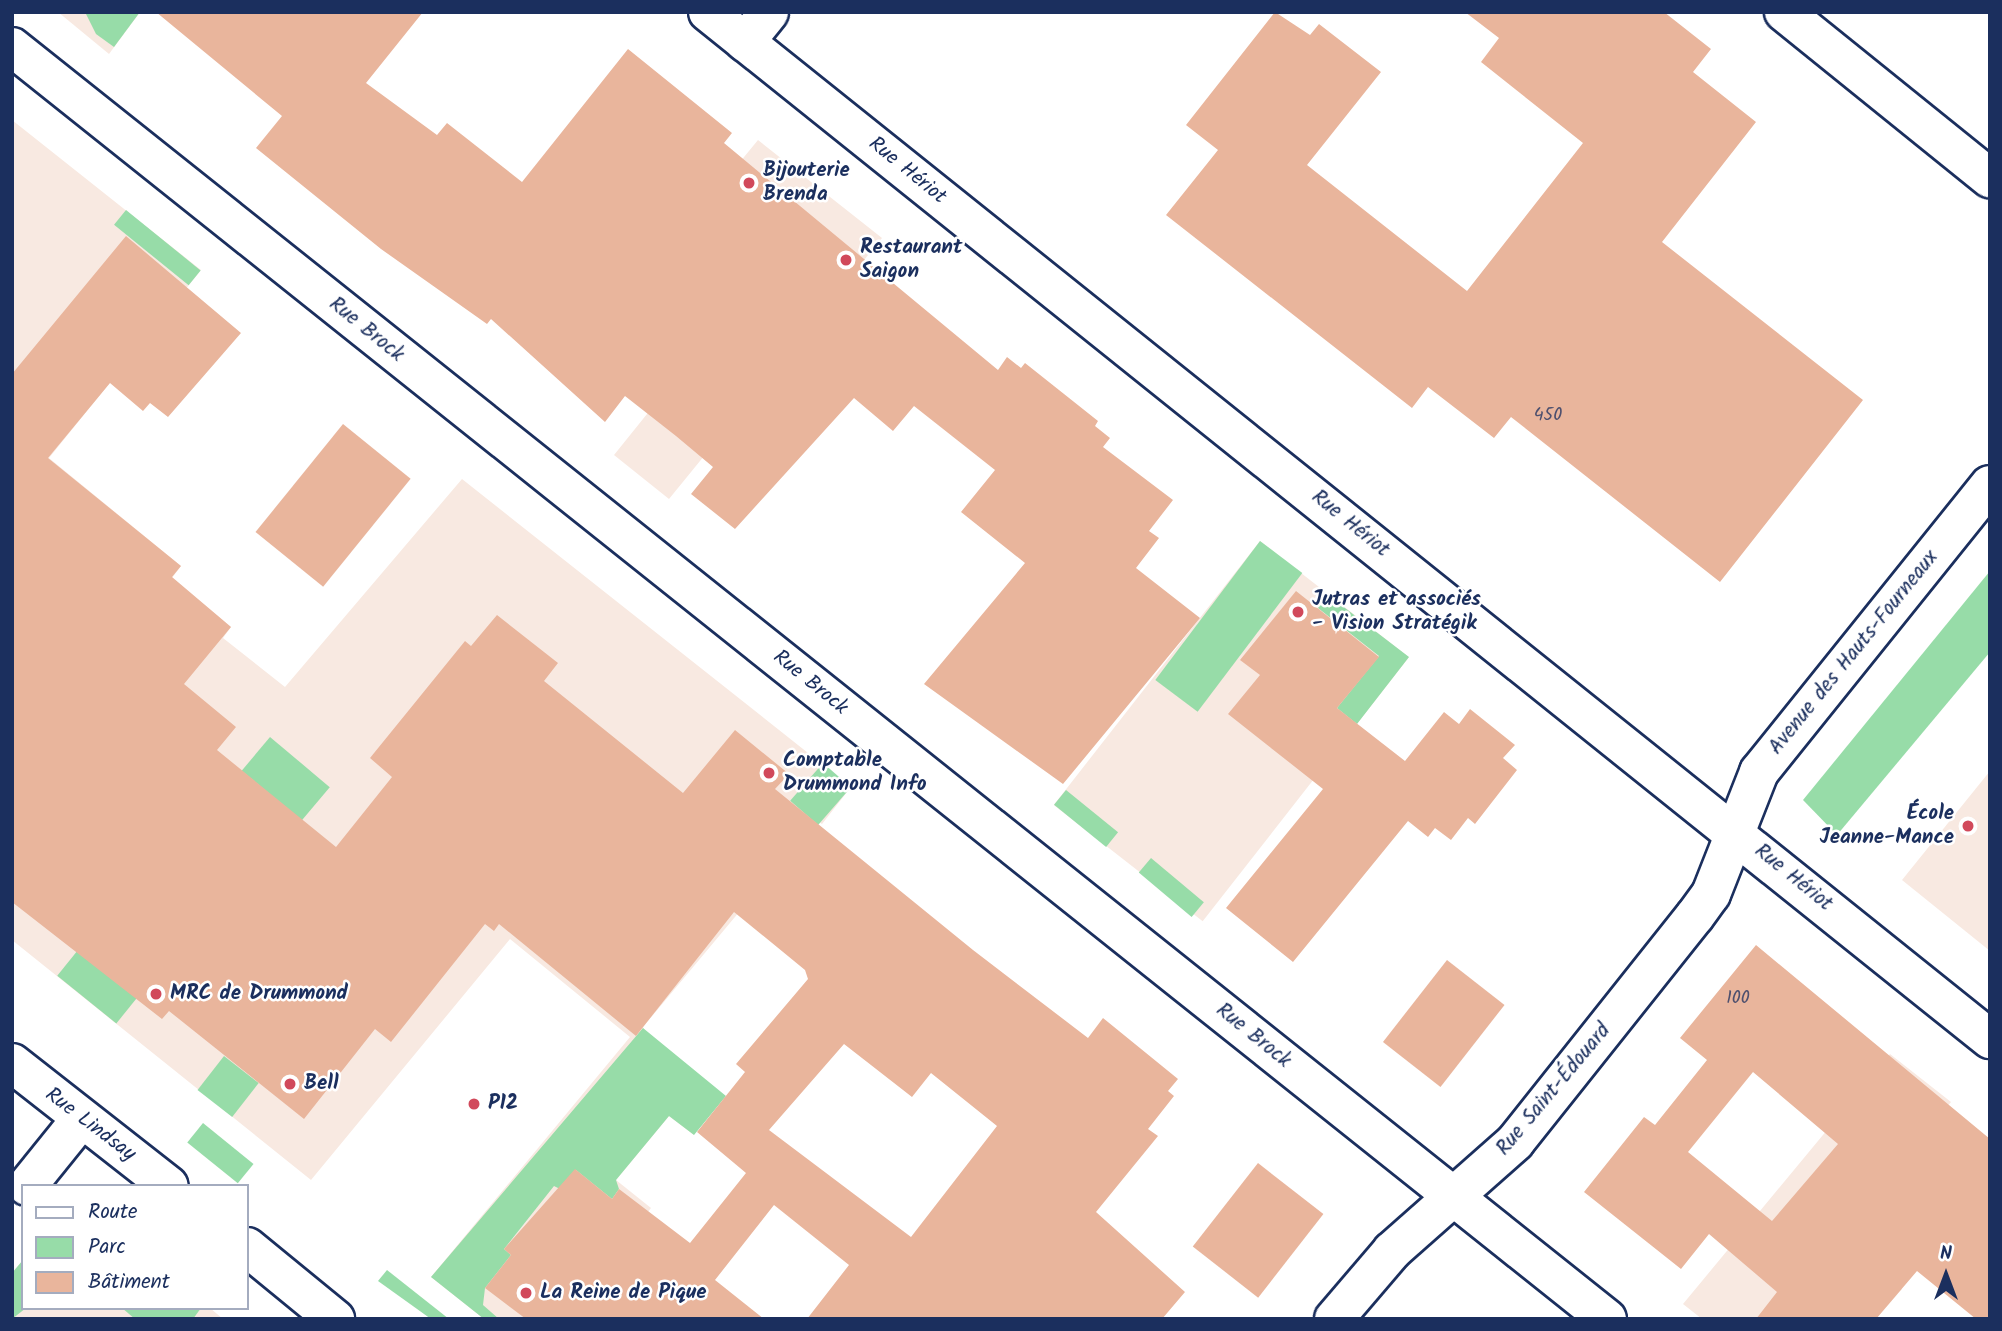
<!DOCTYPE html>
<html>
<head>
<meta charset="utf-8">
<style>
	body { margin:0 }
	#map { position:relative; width:2002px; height:1331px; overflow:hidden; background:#fff; font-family:Kalam,sans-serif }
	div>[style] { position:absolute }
	.built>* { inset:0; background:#f8e9e1; transform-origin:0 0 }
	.green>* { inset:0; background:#97dca8; transform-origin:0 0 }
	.building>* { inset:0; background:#e9b59c; transform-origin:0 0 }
	.roads { filter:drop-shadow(2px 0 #1b2f5e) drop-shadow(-2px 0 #1b2f5e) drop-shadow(0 2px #1b2f5e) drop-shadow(0 -2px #1b2f5e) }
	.street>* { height:38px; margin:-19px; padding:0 19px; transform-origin:19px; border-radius:19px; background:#fff }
	.secondary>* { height:38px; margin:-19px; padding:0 19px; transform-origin:19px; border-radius:19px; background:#fff }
	.dots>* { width:19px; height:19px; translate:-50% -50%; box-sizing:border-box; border:4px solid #fff; border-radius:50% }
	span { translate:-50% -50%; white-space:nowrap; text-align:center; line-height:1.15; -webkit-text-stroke:5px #fff; paint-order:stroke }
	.number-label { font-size:18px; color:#4e506e }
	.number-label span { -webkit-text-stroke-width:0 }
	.poi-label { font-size:21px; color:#1b2f5e; font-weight:700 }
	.left { translate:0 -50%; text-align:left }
	.right { translate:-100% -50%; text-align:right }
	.street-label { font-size:21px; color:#1b2f5e }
	.frame { position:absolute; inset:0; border:14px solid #1b2f5e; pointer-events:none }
	.legend { position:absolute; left:21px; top:1184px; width:228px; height:126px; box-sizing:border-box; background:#fff; border:2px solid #a4acbf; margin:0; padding:9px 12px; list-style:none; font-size:21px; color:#1b2f5e }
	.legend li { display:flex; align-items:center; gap:14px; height:35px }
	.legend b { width:35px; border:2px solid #a4acbf }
	.north { position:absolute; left:1911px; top:1240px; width:70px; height:70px; -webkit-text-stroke:5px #fff; paint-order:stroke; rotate:0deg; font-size:19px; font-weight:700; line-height:28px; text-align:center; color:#1b2f5e }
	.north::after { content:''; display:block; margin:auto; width:24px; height:32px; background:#1b2f5e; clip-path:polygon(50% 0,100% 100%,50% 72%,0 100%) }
</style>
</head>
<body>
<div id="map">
	<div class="built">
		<i style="clip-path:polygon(58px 12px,140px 12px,109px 54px)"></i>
		<i style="clip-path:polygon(12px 120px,201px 270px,49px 458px,181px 566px,172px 578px,231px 627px,223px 638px,285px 687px,462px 479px,851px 787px,822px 824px,816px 820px,643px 1027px,694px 1135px,669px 1116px,616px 1180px,651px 1208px,582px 1296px,554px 1319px,484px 1319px,431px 1277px,630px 1037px,510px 939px,311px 1180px,12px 940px)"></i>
		<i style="clip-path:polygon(758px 140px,882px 238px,669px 499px,614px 455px,742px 296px,675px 241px)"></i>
		<i style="left:1260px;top:541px;width:189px;height:335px;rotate:38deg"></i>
		<i style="clip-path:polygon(1990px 771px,1990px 951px,1902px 880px)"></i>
		<i style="clip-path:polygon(1890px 1054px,1951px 1102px,1840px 1236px,1902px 1289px,1876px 1319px,1702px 1319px,1683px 1304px)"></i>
		<i style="clip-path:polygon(23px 1260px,23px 1308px,210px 1308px,223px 1319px,12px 1319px,12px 1273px)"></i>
	</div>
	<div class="green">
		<i style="clip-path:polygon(85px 12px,140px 12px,114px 47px,96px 34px)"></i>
		<i style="left:126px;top:210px;width:96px;height:19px;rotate:39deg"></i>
		<i style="left:1260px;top:541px;width:53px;height:174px;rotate:37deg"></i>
		<i style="clip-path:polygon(1990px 571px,1990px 652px,1837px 835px,1803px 800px)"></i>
		<i style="clip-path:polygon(1328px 595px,1409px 657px,1357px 724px,1337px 708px,1379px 656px,1318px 608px)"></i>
		<i style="left:270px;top:737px;width:78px;height:44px;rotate:40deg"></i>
		<i style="left:823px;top:763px;width:37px;height:50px;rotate:41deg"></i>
		<i style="left:1066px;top:790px;width:67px;height:19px;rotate:39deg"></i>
		<i style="left:1151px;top:858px;width:69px;height:19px;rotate:40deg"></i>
		<i style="left:78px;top:950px;width:76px;height:33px;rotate:39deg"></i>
		<i style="clip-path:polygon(643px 1028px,726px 1096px,694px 1135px,669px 1116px,616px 1180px,619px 1189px,612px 1199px,576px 1170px,560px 1189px,554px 1186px,504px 1249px,511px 1255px,485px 1288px,483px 1305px,499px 1319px,484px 1319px,431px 1277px)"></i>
		<i style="left:224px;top:1056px;width:44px;height:43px;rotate:38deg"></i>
		<i style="left:203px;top:1123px;width:65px;height:25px;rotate:39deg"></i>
		<i style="clip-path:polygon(23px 1260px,26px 1308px,12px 1319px,12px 1273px)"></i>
		<i style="clip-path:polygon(387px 1270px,449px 1319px,431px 1319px,378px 1281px)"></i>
		<i style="clip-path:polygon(122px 1308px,201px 1308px,193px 1319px,135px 1319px)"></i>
	</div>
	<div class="building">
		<i style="clip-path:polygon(156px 12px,423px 12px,366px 83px,437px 135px,447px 123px,522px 182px,628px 49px,732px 133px,724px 143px,998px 370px,1007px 357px,1021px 368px,1025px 363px,1098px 421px,1095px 426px,1110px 438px,1103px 447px,1173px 500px,1149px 531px,1159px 538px,1136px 568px,1200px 618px,1063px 784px,924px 684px,1025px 563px,961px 512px,995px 470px,914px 406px,893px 431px,854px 398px,735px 529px,691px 494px,713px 467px,676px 436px,625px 396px,605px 422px,491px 319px,487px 324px,381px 249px,256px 148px,282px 116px)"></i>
		<i style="clip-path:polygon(1275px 12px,1310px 35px,1319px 24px,1381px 72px,1307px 165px,1467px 291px,1583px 143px,1481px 62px,1499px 38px,1465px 12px,1664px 12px,1711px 49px,1693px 72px,1756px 122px,1662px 242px,1863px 400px,1720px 582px,1511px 417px,1494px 438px,1428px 387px,1412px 408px,1166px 215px,1218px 150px,1186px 125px)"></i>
		<i style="clip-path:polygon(evenodd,126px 236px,241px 333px,168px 417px,150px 403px,143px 411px,110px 383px,48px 458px,181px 566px,172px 577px,231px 627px,184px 684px,236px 727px,217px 750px,336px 847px,392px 777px,370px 758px,465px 641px,471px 646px,497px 615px,558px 663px,544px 681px,683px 793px,735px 730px,789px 774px,775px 789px,973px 950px,1088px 1038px,1103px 1018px,1178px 1079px,1168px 1091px,1174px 1096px,1148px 1129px,1158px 1136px,1096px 1212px,1185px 1292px,1162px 1319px,807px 1319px,849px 1265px,774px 1205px,715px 1280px,764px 1319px,526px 1319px,485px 1288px,511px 1255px,504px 1249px,575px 1169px,612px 1199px,619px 1189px,690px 1243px,746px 1173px,697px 1132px,745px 1072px,736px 1064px,808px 979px,805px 970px,734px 912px,636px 1036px,499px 924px,494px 931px,485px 924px,391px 1042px,375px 1029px,304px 1119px,169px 1011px,162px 1019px,12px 902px,12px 374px,126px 236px,844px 1044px,912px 1097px,931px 1073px,997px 1126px,911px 1237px,769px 1130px,844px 1044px)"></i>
		<i style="left:343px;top:424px;width:87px;height:139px;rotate:39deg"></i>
		<i style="clip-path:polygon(1296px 591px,1379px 657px,1337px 708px,1405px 761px,1444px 712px,1459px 724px,1470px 709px,1515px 745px,1503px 758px,1517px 770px,1475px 824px,1468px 818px,1451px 840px,1435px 828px,1428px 837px,1408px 821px,1293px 962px,1226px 908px,1323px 789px,1228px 714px,1260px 675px,1240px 660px)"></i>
		<i style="clip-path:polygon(evenodd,1756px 945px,1990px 1139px,1990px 1319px,1976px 1319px,1917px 1271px,1876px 1319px,1756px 1319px,1777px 1292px,1709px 1234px,1681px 1269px,1584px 1192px,1644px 1117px,1655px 1125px,1707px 1060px,1680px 1038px,1756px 945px,1753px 1072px,1838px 1144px,1772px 1221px,1688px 1152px,1753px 1072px)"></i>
		<i style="left:1447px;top:960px;width:73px;height:104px;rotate:38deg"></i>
		<i style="left:1258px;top:1163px;width:83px;height:106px;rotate:38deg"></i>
	</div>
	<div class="roads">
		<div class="street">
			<i style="left:1784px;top:12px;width:265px;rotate:38.9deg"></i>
			<i style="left:745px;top:42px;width:38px;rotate:-51deg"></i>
			<i style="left:27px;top:1186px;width:86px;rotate:-51.1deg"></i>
			<i style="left:1334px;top:1319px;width:89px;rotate:-49.5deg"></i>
			<i style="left:1392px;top:1251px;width:164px;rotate:-41.5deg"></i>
			<i style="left:1515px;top:1142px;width:289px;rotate:-51.5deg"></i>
			<i style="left:1695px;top:916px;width:27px;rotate:-54deg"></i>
			<i style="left:1711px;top:894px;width:131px;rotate:-68.5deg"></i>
			<i style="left:1759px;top:772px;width:368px;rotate:-51.2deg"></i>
		</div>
		<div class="secondary">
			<i style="left:708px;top:12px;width:1643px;rotate:38.7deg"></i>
			<i style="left:12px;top:47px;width:2040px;rotate:38.57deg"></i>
			<i style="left:12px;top:1063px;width:199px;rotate:38.1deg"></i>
			<i style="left:247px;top:1247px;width:114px;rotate:39.3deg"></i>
		</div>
	</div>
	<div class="dots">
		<i style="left:749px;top:183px;background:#d1495b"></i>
		<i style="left:846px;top:260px;background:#d1495b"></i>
		<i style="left:1298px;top:612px;background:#d1495b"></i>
		<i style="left:769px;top:773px;background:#d1495b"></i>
		<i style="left:1968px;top:826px;background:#d1495b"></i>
		<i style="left:156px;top:994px;background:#d1495b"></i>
		<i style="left:290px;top:1084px;background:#d1495b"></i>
		<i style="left:474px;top:1104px;background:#d1495b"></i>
		<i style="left:526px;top:1293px;background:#d1495b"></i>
	</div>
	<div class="number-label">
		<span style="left:1548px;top:416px">450</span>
		<span style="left:1738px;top:999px">100</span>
	</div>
	<div class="poi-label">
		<span class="left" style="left:763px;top:183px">Bijouterie<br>Brenda</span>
		<span class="left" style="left:860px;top:260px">Restaurant<br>Saigon</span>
		<span class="left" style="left:1312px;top:612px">Jutras et associés<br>- Vision Stratégik</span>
		<span class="left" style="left:783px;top:773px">Comptable<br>Drummond Info</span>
		<span class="right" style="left:1954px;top:826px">École<br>Jeanne-Mance</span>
		<span class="left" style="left:170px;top:994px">MRC de Drummond</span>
		<span class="left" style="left:304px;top:1084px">Bell</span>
		<span class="left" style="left:488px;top:1104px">P12</span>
		<span class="left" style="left:540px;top:1293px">La Reine de Pique</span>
	</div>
	<div class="street-label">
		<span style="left:907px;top:171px;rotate:39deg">Rue Hériot</span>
		<span style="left:366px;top:330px;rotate:39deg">Rue Brock</span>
		<span style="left:1350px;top:524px;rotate:39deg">Rue Hériot</span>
		<span style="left:1854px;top:653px;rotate:-51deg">Avenue des Hauts-Fourneaux</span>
		<span style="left:810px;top:683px;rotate:39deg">Rue Brock</span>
		<span style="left:1793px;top:878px;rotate:39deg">Rue Hériot</span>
		<span style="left:1253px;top:1036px;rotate:39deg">Rue Brock</span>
		<span style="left:1554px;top:1090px;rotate:-50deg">Rue Saint-Édouard</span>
		<span style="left:90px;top:1125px;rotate:37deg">Rue Lindsay</span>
	</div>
	<div class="frame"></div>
	<ul class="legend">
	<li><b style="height:9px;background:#fff"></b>Route</li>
	<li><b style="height:19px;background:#97dca8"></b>Parc</li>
	<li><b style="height:19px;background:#e9b59c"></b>Bâtiment</li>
	</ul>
	<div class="north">N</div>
</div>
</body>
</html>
